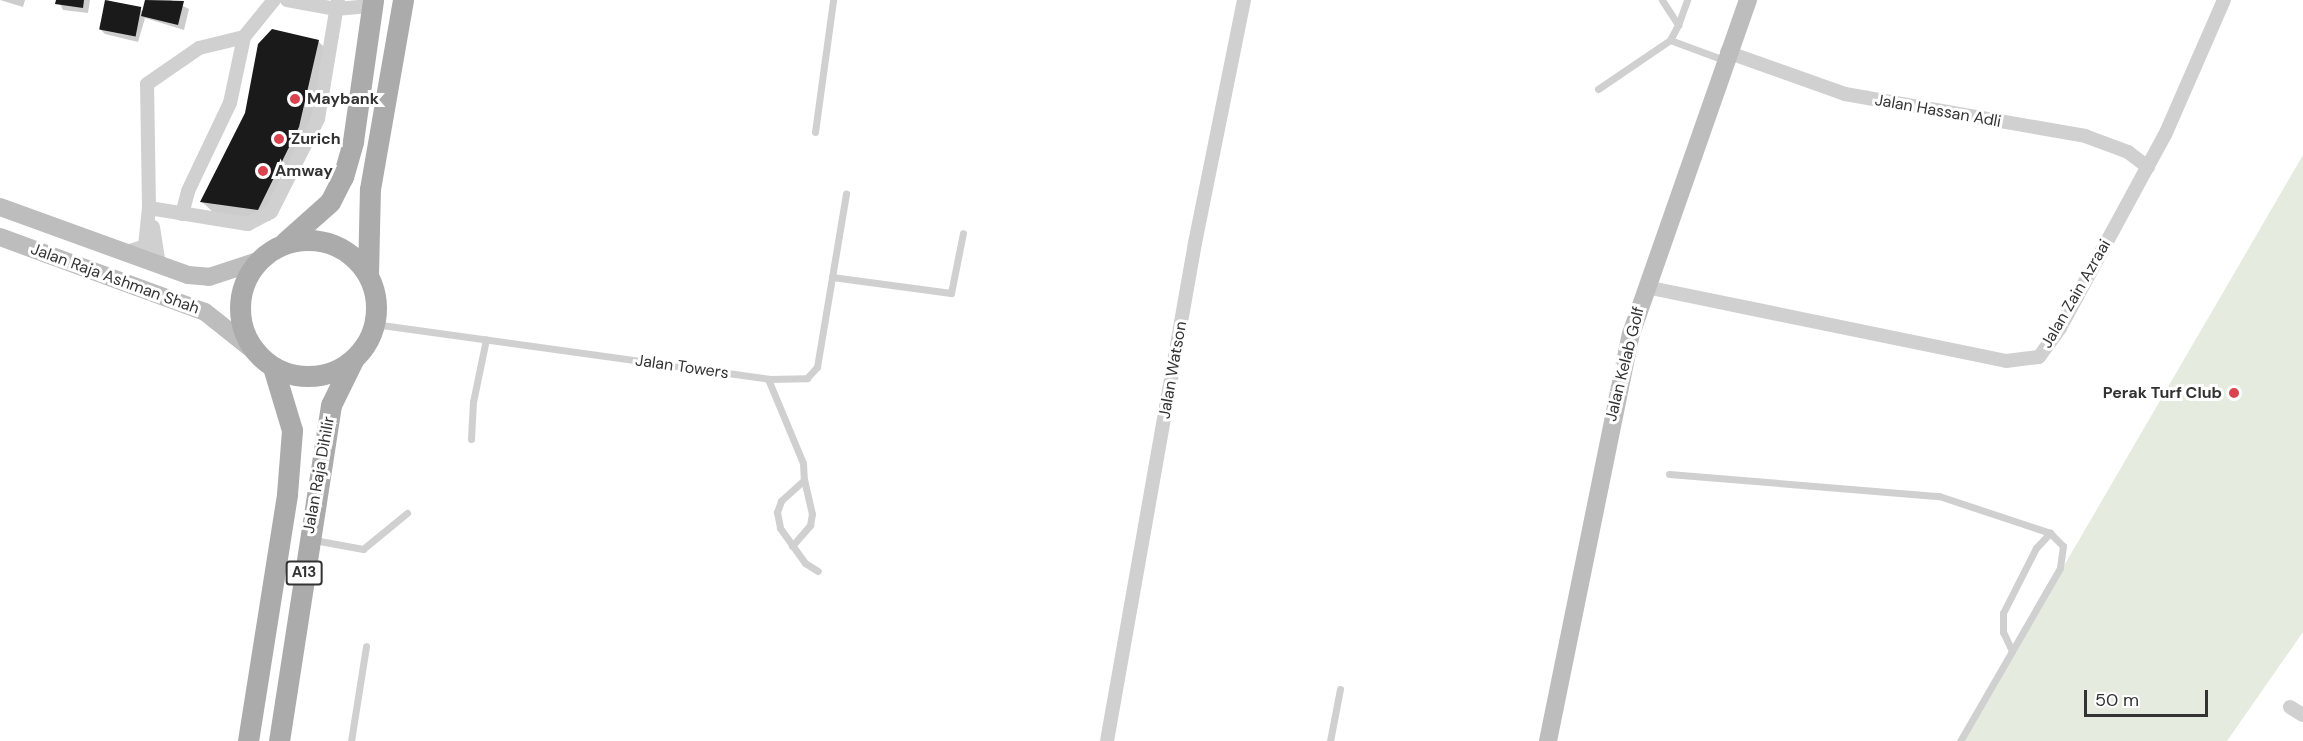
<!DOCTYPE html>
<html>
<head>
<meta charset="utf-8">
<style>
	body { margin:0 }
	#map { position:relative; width:2303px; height:741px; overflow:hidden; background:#fff; font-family:"DM Sans",sans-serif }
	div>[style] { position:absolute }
	.green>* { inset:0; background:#e5ebdf }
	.shadow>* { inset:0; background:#0003 }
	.building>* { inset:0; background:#1a1a1a; transform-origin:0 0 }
	.lane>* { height:7px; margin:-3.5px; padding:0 3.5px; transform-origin:3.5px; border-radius:3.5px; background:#d0d0d0 }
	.street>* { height:14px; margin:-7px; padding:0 7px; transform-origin:7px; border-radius:7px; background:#d0d0d0 }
	.secondary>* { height:18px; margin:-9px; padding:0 9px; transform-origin:9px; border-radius:9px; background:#bdbdbd }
	.primary>* { height:21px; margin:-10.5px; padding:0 10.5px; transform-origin:10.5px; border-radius:10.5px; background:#ababab }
	.primary>.ring { margin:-10.5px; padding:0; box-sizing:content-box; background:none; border:21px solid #ababab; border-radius:50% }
	.dots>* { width:16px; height:16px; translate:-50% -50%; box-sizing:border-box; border:3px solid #fff; border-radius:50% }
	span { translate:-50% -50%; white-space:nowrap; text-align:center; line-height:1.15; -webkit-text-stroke:6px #fff; paint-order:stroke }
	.shield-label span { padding:2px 4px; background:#fff; border:2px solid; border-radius:4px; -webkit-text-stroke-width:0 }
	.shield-label { font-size:15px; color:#333; font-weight:700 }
	.poi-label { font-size:16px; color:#333; font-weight:700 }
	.left { translate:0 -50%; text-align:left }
	.right { translate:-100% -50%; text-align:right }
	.street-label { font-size:16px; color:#333 }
	.scale { position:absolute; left:2084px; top:690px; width:124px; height:27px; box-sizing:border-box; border:3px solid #333; border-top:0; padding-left:8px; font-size:18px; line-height:21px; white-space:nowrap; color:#333; -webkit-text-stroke:4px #fff; paint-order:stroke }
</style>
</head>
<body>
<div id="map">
	<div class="green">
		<i style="clip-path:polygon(2303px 155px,2303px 632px,2227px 741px,1962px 741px)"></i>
	</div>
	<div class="shadow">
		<i style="clip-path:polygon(0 0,25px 0,23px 7px)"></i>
		<i style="clip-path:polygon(58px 0,90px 0,88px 13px,63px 10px)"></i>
		<i style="clip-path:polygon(107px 0,143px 11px,146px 0,171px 0,189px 9px,184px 30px,145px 18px,138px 42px,105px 34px,99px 28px)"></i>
		<i style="clip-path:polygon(318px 41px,330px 53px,310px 140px,270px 221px,214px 213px,202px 202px)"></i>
	</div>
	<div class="building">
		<i style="clip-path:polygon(56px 0,84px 0,83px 8px,55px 4px)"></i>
		<i style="left:105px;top:0;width:37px;height:30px;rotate:11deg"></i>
		<i style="clip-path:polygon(145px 0,184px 1px,178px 25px,141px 16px)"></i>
		<i style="clip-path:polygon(272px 29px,319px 40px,299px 127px,258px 210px,200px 202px,245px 113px,258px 44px)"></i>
	</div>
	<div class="lane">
		<i style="left:1662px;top:0;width:30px;rotate:57deg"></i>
		<i style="left:1678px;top:25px;width:17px;rotate:118deg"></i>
		<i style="left:1678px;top:25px;width:27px;rotate:-70deg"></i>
		<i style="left:1598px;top:89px;width:87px;rotate:-34.2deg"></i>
		<i style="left:1670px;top:40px;width:58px;rotate:20.3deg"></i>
		<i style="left:815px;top:132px;width:133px;rotate:-82.2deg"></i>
		<i style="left:832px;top:277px;width:120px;rotate:7.7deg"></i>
		<i style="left:951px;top:293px;width:61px;rotate:-78.7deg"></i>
		<i style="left:374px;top:324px;width:398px;rotate:7.9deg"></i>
		<i style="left:768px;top:379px;width:39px;rotate:-1deg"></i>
		<i style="left:807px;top:378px;width:15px;rotate:-48deg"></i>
		<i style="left:817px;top:367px;width:176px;rotate:-80.5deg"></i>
		<i style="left:768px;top:379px;width:91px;rotate:67.4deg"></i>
		<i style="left:803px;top:463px;width:17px;rotate:87deg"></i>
		<i style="left:804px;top:480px;width:31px;rotate:138deg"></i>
		<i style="left:781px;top:501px;width:12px;rotate:110deg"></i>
		<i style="left:777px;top:512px;width:16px;rotate:79deg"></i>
		<i style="left:780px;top:528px;width:43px;rotate:54.5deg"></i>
		<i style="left:805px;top:563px;width:15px;rotate:32deg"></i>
		<i style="left:471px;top:439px;width:37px;rotate:-87deg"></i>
		<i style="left:473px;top:402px;width:64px;rotate:-78.3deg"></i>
		<i style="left:1669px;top:474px;width:271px;rotate:4.7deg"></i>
		<i style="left:1939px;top:496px;width:117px;rotate:18.4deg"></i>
		<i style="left:2050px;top:533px;width:18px;rotate:45deg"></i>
		<i style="left:2063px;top:546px;width:22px;rotate:98deg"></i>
		<i style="left:2060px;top:568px;width:200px;rotate:120deg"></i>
		<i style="left:314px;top:540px;width:50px;rotate:10.4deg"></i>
		<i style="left:363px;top:549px;width:57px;rotate:-39.3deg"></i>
		<i style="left:792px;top:546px;width:28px;rotate:-49deg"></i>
		<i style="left:810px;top:525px;width:11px;rotate:-80deg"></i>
		<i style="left:812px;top:514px;width:35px;rotate:-103deg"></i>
		<i style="left:2012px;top:651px;width:21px;rotate:-115deg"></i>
		<i style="left:2003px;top:632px;width:19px;rotate:-90deg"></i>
		<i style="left:2003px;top:613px;width:73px;rotate:-63.1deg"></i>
		<i style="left:2036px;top:548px;width:21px;rotate:-47deg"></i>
		<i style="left:351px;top:741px;width:96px;rotate:-81deg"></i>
		<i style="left:1330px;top:741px;width:53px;rotate:-79.1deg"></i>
	</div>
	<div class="street">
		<i style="left:287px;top:0;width:50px;rotate:10.4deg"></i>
		<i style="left:336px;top:9px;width:36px;rotate:-5deg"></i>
		<i style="left:1727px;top:52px;width:125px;rotate:19.6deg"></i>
		<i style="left:1845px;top:94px;width:244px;rotate:9.9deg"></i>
		<i style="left:2085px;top:136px;width:46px;rotate:20.4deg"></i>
		<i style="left:2128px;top:152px;width:25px;rotate:37deg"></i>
		<i style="left:149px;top:208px;width:100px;rotate:9.2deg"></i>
		<i style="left:248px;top:224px;width:26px;rotate:-28deg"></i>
		<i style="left:271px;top:212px;width:104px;rotate:-63.2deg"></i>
		<i style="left:318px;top:119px;width:121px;rotate:-80.5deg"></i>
		<i style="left:182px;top:214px;width:24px;rotate:-75deg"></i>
		<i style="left:188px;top:191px;width:98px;rotate:-64.5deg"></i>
		<i style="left:230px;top:103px;width:67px;rotate:-78deg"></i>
		<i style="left:153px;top:227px;width:37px;rotate:81deg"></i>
		<i style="left:127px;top:252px;width:19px;rotate:-18deg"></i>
		<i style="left:145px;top:246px;width:38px;rotate:-84deg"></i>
		<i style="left:149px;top:208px;width:124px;rotate:-90.9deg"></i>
		<i style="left:147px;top:84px;width:63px;rotate:-34.7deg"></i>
		<i style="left:199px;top:48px;width:46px;rotate:-13.7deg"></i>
		<i style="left:244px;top:37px;width:48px;rotate:-51deg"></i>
		<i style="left:1646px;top:287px;width:368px;rotate:11.6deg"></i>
		<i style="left:2006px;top:361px;width:33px;rotate:-7deg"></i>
		<i style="left:2039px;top:357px;width:36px;rotate:-54deg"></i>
		<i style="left:2060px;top:328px;width:220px;rotate:-61.5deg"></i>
		<i style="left:2165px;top:135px;width:147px;rotate:-66.4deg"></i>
		<i style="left:2290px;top:707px;width:15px;rotate:32deg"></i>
		<i style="left:1107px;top:741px;width:506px;rotate:-79.98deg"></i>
		<i style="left:1195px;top:243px;width:248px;rotate:-78.6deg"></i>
	</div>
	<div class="secondary">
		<i style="left:0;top:207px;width:200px;rotate:19.9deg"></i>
		<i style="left:188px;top:275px;width:21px;rotate:5deg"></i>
		<i style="left:209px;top:277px;width:52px;rotate:-18.1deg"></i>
		<i style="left:0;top:237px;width:218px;rotate:20.1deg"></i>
		<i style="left:205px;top:312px;width:63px;rotate:38.5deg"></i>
		<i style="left:1548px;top:741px;width:415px;rotate:-78.5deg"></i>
		<i style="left:1631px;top:334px;width:354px;rotate:-70.7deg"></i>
	</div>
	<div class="primary">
		<i class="ring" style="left:240px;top:240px;width:115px;height:115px"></i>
		<i style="left:285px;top:242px;width:60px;rotate:-41.6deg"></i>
		<i style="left:330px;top:202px;width:28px;rotate:-63deg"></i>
		<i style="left:343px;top:177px;width:37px;rotate:-74deg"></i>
		<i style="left:353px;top:141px;width:142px;rotate:-81.9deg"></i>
		<i style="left:368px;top:275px;width:86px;rotate:-88.7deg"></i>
		<i style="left:370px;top:189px;width:192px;rotate:-80.1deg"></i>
		<i style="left:248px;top:741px;width:250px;rotate:-81deg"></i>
		<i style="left:287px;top:494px;width:64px;rotate:-85.5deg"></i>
		<i style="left:292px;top:430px;width:66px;rotate:-106.8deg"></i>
		<i style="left:279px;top:741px;width:340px;rotate:-81.2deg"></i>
		<i style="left:331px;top:405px;width:50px;rotate:-63.9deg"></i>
	</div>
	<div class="dots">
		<i style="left:295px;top:99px;background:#da444e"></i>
		<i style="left:279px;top:139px;background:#da444e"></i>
		<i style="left:263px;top:171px;background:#da444e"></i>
		<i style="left:2234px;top:393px;background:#da444e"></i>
	</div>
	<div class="shield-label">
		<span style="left:304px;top:573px">A13</span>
	</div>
	<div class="poi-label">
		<span class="left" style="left:307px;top:99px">Maybank</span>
		<span class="left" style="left:291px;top:139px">Zurich</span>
		<span class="left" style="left:275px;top:171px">Amway</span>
		<span class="right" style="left:2222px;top:393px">Perak Turf Club</span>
	</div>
	<div class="street-label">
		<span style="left:1938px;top:111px;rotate:10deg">Jalan Hassan Adli</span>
		<span style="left:115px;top:279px;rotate:20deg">Jalan Raja Ashman Shah</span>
		<span style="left:2076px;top:294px;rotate:-60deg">Jalan Zain Azraai</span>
		<span style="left:1625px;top:364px;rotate:-76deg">Jalan Kelab Golf</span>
		<span style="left:682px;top:367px;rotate:8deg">Jalan Towers</span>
		<span style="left:1173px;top:370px;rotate:-80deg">Jalan Watson</span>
		<span style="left:319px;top:475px;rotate:-80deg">Jalan Raja Dihilir</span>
	</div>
	<div class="scale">50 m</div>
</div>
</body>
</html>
